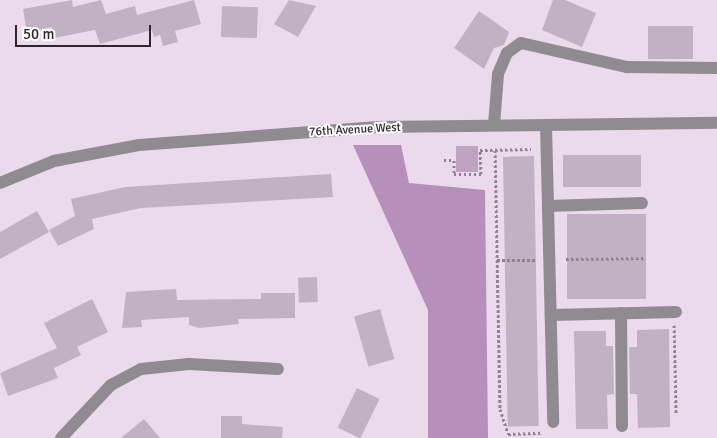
<!DOCTYPE html>
<html>
<head>
<meta charset="utf-8">
<style>
	body { margin:0 }
	#map { position:relative; width:717px; height:438px; overflow:hidden; background:#eadaeb; font-family:Signika,sans-serif }
	div>[style] { position:absolute }
	.green>* { inset:0; background:#c0a3c2; transform-origin:0 0 }
	.forest>* { inset:0; background:#b690ba }
	.building>* { inset:0; background:#c1b2c3; transform-origin:0 0 }
	.path>* { height:3px; margin-top:-1.5px; transform-origin:0; background:repeating-linear-gradient(90deg,#8e838e 0 2.5px,transparent 0 5px) }
	.minor>* { height:12px; margin:-6px; padding:0 6px; transform-origin:6px; border-radius:6px; background:#908a91 }
	span { translate:-50% -50%; white-space:nowrap; text-align:center; line-height:1.15; -webkit-text-stroke:4px #fff; paint-order:stroke }
	.street-label { font-size:12px; color:#2c262c }
	.scale { position:absolute; left:15px; top:25px; width:136px; height:22px; box-sizing:border-box; border:2px solid #2c262c; border-top:0; padding-left:6px; font-size:15px; line-height:18px; white-space:nowrap; color:#2c262c; -webkit-text-stroke:4px #fff; paint-order:stroke }
</style>
</head>
<body>
<div id="map">
	<div class="green">
		<i style="left:478px;top:146px;width:26px;height:22px;rotate:90deg"></i>
	</div>
	<div class="forest">
		<i style="clip-path:polygon(353px 145px,401px 145px,409px 183px,485px 190px,488px 438px,428px 438px,428px 310px)"></i>
	</div>
	<div class="building">
		<i style="clip-path:polygon(72px 0,73px 7px,101px 0,106px 14px,135px 6px,137px 15px,194px 0,201px 24px,175px 31px,178px 42px,163px 46px,160px 35px,154px 37px,152px 30px,100px 44px,95px 30px,54px 38px,52px 27px,27px 33px,23px 9px)"></i>
		<i style="clip-path:polygon(289px 0,316px 6px,298px 37px,274px 24px)"></i>
		<i style="clip-path:polygon(553px 0,565px 0,596px 13px,582px 47px,542px 30px)"></i>
		<i style="left:222px;top:6px;width:36px;height:31px;rotate:2deg"></i>
		<i style="clip-path:polygon(479px 11px,509px 32px,504px 45px,494px 48px,484px 69px,454px 48px)"></i>
		<i style="left:648px;top:26px;width:45px;height:33px"></i>
		<i style="left:563px;top:155px;width:78px;height:32px"></i>
		<i style="left:534px;top:156px;width:270px;height:31px;rotate:89deg"></i>
		<i style="clip-path:polygon(331px 174px,333px 197px,141px 208px,92px 219px,94px 229px,58px 246px,49px 230px,75px 216px,71px 199px,125px 187px)"></i>
		<i style="clip-path:polygon(37px 211px,49px 232px,0 259px,0 232px)"></i>
		<i style="left:646px;top:214px;width:85px;height:79px;rotate:90deg"></i>
		<i style="left:317px;top:277px;width:25px;height:19px;rotate:88deg"></i>
		<i style="clip-path:polygon(176px 289px,177px 300px,261px 299px,261px 293px,295px 293px,295px 318px,238px 319px,239px 324px,199px 328px,189px 325px,189px 317px,141px 320px,142px 327px,122px 328px,126px 292px)"></i>
		<i style="clip-path:polygon(92px 299px,108px 332px,77px 347px,81px 355px,54px 368px,58px 378px,8px 396px,0 373px,57px 348px,44px 323px)"></i>
		<i style="left:380px;top:309px;width:52px;height:27px;rotate:74deg"></i>
		<i style="clip-path:polygon(669px 329px,670px 427px,638px 428px,637px 394px,630px 394px,629px 347px,637px 347px,637px 330px)"></i>
		<i style="clip-path:polygon(574px 331px,606px 331px,606px 346px,613px 346px,614px 394px,607px 395px,608px 429px,576px 429px)"></i>
		<i style="left:357px;top:388px;width:25px;height:44px;rotate:26deg"></i>
		<i style="clip-path:polygon(221px 416px,242px 416px,242px 424px,283px 427px,282px 438px,221px 438px)"></i>
		<i style="clip-path:polygon(144px 419px,160px 438px,121px 438px)"></i>
	</div>
	<div class="path">
		<i style="left:495px;top:150px;width:259px;rotate:88.9deg"></i>
		<i style="left:500px;top:409px;width:26px;rotate:72deg"></i>
		<i style="left:508px;top:434px;width:34px;rotate:-2deg"></i>
		<i style="left:444px;top:160px;width:10px"></i>
		<i style="left:454px;top:160px;width:14px;rotate:90deg"></i>
		<i style="left:454px;top:174px;width:27px"></i>
		<i style="left:481px;top:174px;width:24px;rotate:-92deg"></i>
		<i style="left:480px;top:150px;width:51px;rotate:-1.1deg"></i>
		<i style="left:566px;top:259px;width:78px;rotate:-0.7deg"></i>
		<i style="left:497px;top:260px;width:39px"></i>
		<i style="left:674px;top:325px;width:89px;rotate:88.7deg"></i>
	</div>
	<div class="minor">
		<i style="left:494px;top:125px;width:51px;rotate:-85.5deg"></i>
		<i style="left:498px;top:74px;width:23px;rotate:-67deg"></i>
		<i style="left:507px;top:53px;width:17px;rotate:-36deg"></i>
		<i style="left:521px;top:43px;width:109px;rotate:12.8deg"></i>
		<i style="left:627px;top:67px;width:90px;rotate:0.6deg"></i>
		<i style="left:546px;top:125px;width:297px;rotate:88.6deg"></i>
		<i style="left:0;top:183px;width:58px;rotate:-22.2deg"></i>
		<i style="left:54px;top:161px;width:86px;rotate:-10.7deg"></i>
		<i style="left:139px;top:145px;width:240px;rotate:-4.3deg"></i>
		<i style="left:378px;top:127px;width:339px;rotate:-0.7deg"></i>
		<i style="left:548px;top:206px;width:94px;rotate:-1.8deg"></i>
		<i style="left:621px;top:313px;width:113px;rotate:89.5deg"></i>
		<i style="left:551px;top:315px;width:125px;rotate:-1.4deg"></i>
		<i style="left:61px;top:438px;width:73px;rotate:-46.7deg"></i>
		<i style="left:111px;top:385px;width:34px;rotate:-28deg"></i>
		<i style="left:141px;top:369px;width:48px;rotate:-5.9deg"></i>
		<i style="left:189px;top:364px;width:89px;rotate:3.2deg"></i>
	</div>
	<div class="street-label">
		<span style="left:355px;top:130px;rotate:-3deg">76th Avenue West</span>
	</div>
	<div class="scale">50 m</div>
</div>
</body>
</html>
